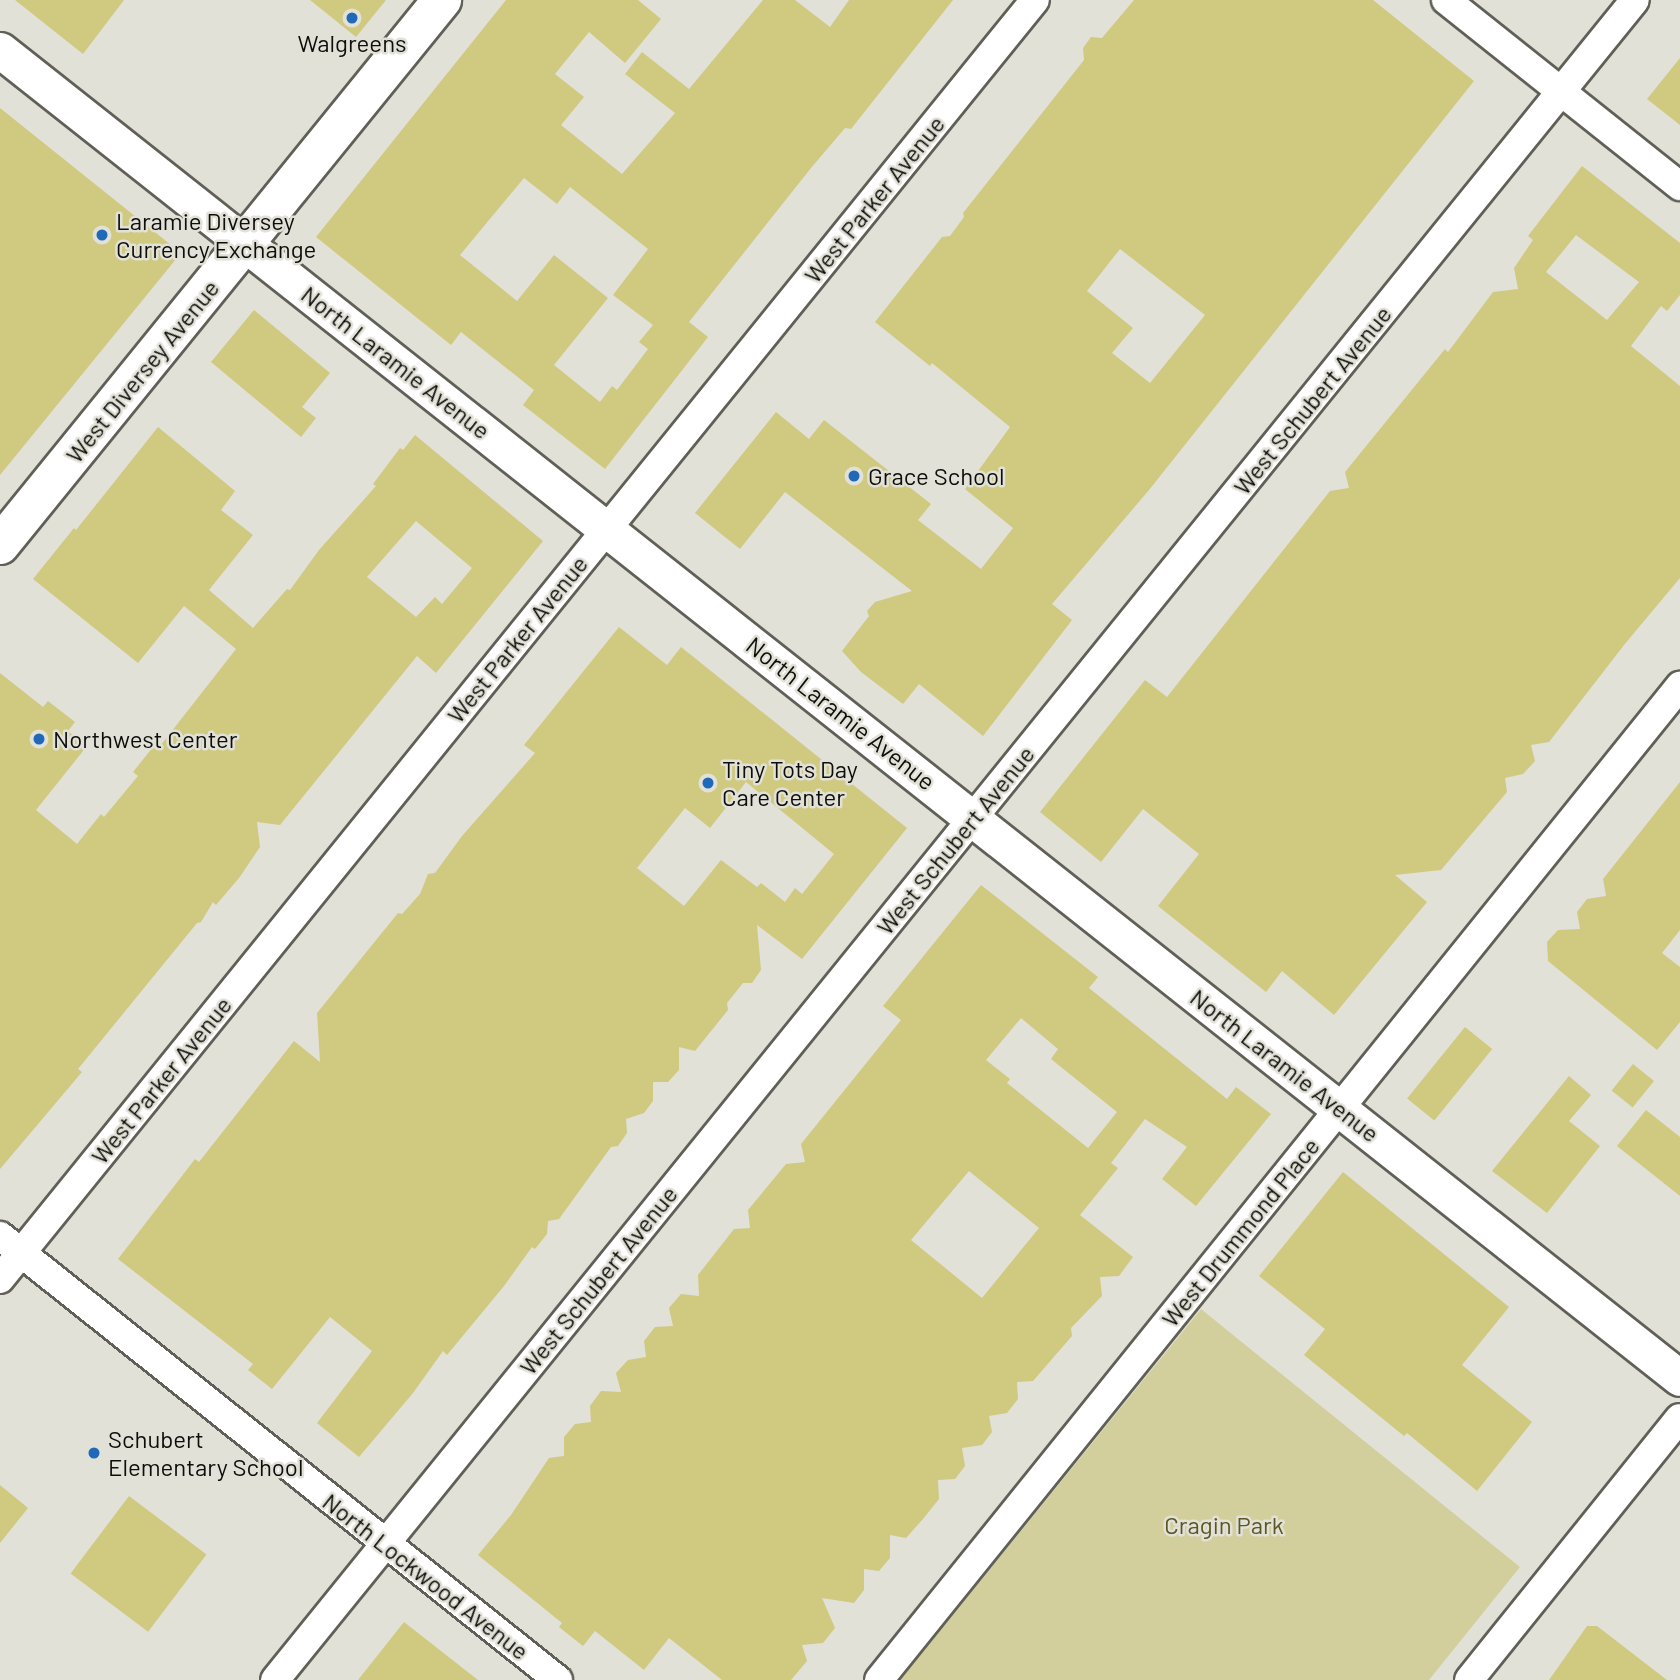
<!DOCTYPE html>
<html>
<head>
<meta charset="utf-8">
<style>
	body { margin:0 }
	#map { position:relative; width:1680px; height:1680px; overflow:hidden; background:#e1e1d8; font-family:Barlow,sans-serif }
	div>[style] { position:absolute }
	.green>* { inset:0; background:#d3cf9d }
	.building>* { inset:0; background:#d0c980; transform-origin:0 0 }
	.roads { filter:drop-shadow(2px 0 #606058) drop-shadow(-2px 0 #606058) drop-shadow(0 2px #606058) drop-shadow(0 -2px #606058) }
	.minor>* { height:28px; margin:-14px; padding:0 14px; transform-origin:14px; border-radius:14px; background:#fff }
	.tertiary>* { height:35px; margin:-17.5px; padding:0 17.5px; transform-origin:17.5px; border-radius:17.5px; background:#fff }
	.secondary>* { height:38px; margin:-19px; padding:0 19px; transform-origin:19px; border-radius:19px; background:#fff }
	.dots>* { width:19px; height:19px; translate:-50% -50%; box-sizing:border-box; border:4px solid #e1e1d8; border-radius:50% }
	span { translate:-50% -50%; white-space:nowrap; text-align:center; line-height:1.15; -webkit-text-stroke:5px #e1e1d8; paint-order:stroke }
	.poi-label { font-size:24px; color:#0d0d0a }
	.left { translate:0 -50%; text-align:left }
	.street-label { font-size:24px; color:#0d0d0a }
	.park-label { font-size:24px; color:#5c5720 }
</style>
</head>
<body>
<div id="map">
	<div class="green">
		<i style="clip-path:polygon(1201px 1309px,1520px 1567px,1429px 1680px,900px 1680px)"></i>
	</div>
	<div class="building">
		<i style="clip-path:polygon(15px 0,124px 0,83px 54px)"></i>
		<i style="clip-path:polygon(310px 0,386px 0,356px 37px)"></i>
		<i style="clip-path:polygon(evenodd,506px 0,638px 0,661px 19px,625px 63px,589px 32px,555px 74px,584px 97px,561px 125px,622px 174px,675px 113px,625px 74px,642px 52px,689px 89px,763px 0,795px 0,830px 27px,849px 0,953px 0,851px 129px,845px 128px,811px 168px,689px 322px,708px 337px,605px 469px,523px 405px,534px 390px,461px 332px,451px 345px,316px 237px,506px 0,524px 178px,557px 204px,570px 187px,648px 249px,613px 295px,653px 325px,639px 342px,648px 349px,617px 390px,612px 386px,600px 402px,554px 365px,608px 298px,554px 255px,517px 301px,460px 255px,524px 178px)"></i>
		<i style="clip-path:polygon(evenodd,1134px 0,1373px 0,1474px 81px,1149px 490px,1052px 604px,1072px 620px,983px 736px,919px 684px,903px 704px,861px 672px,842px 651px,869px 616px,867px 611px,875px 602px,912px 591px,785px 492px,740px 549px,695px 513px,776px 412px,809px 439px,824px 420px,931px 504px,918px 520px,981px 569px,1013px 528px,965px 489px,1010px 427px,932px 363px,930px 366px,875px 322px,942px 237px,950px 236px,964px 217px,963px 213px,1084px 60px,1083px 48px,1091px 37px,1102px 38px,1134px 0,1120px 249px,1205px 315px,1150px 383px,1112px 353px,1133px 328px,1087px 291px,1120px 249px)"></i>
		<i style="clip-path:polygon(1680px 58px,1680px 125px,1647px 99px)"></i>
		<i style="clip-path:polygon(0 108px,181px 253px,0 475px)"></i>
		<i style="clip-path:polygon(evenodd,1582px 166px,1680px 243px,1680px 295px,1667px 311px,1661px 306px,1631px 346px,1680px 386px,1680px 578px,1624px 645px,1549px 742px,1531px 745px,1535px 761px,1523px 774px,1505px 778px,1507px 792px,1441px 870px,1395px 875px,1427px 902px,1334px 1015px,1282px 971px,1266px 992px,1158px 906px,1199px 854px,1143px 809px,1101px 862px,1040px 812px,1145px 680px,1167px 697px,1330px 491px,1349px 488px,1345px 472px,1445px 349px,1448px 352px,1493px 292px,1518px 289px,1514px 268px,1533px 240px,1528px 236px,1582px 166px,1576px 235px,1639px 282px,1607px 320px,1546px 272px,1576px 235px)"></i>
		<i style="clip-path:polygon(254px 310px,330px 373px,302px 407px,316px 418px,301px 437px,211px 362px)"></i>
		<i style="clip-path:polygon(evenodd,158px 427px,235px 491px,221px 510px,253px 535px,209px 590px,253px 628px,287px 589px,290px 590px,319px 550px,376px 486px,373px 484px,400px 448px,403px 450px,415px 435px,543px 541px,436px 673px,417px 656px,280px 825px,257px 822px,260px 847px,239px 878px,216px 905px,213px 902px,201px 922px,197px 923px,78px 1069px,82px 1072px,0 1169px,0 673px,43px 707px,48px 701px,75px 722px,68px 731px,87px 746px,36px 810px,77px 844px,101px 814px,104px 817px,138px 776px,133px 772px,153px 747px,157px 750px,236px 649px,184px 606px,138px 663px,33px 579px,74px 528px,76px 530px,158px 427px,416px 521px,472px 568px,442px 604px,435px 597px,416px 617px,367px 577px,416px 521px)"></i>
		<i style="clip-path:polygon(evenodd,619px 627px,667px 665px,681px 647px,907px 828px,802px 959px,757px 925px,761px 970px,752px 983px,743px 983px,727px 1003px,728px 1010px,695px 1051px,679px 1047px,679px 1070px,668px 1082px,653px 1082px,653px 1101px,644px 1113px,626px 1119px,627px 1133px,618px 1146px,611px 1147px,559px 1219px,548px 1221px,547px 1234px,535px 1249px,532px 1247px,504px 1286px,447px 1355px,443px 1351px,413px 1393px,359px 1457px,317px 1423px,372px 1351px,330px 1317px,272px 1389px,248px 1370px,253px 1364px,118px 1259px,195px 1159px,199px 1162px,294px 1041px,320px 1062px,317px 1013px,398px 913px,402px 914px,420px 894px,428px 874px,435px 873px,462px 836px,535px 753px,524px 745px,619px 627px,746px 782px,834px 854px,802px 894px,795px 888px,785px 902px,761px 883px,757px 887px,721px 860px,684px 906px,637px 868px,685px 808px,710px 828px,746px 782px)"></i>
		<i style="clip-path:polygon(1680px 782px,1680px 930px,1662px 953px,1680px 967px,1680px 1022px,1657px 1050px,1548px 961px,1547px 942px,1558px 930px,1580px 929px,1577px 912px,1587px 899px,1606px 896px,1603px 879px)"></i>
		<i style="clip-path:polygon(evenodd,981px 885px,1098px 977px,1089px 988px,1227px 1099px,1236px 1087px,1271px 1114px,1196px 1206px,1162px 1179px,1187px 1147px,1145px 1119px,1111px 1163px,1118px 1168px,1080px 1215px,1133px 1257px,1119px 1276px,1100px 1277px,1102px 1296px,1071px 1328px,1072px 1336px,1033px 1381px,1017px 1382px,1018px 1399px,1007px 1413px,989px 1416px,992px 1432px,982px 1445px,962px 1448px,965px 1466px,955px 1479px,938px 1480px,939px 1499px,923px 1519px,906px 1538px,890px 1535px,890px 1558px,879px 1571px,864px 1569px,864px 1590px,854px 1603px,822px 1598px,835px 1628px,823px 1643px,802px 1645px,807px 1661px,791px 1680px,722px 1680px,669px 1638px,644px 1670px,595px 1631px,583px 1646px,559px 1627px,562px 1623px,478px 1555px,511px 1515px,549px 1458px,564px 1456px,564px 1437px,575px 1424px,591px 1422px,590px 1406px,601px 1391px,621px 1392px,616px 1373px,628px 1360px,646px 1357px,644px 1341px,655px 1327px,673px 1326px,669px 1308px,681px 1294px,699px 1296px,698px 1275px,734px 1229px,750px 1228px,748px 1210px,786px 1164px,805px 1162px,801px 1144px,901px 1020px,883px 1006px,981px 885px,1021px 1018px,1058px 1049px,1051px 1059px,1117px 1112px,1088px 1148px,1007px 1083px,1010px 1079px,986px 1060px,1021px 1018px,981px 885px,969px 1171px,1039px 1228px,982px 1298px,911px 1240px,969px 1171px)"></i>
		<i style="left:1465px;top:1027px;width:35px;height:92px;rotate:39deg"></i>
		<i style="left:1633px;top:1064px;width:27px;height:34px;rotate:39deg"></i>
		<i style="clip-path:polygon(1569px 1076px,1591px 1095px,1569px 1121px,1600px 1146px,1547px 1213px,1492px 1171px)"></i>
		<i style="clip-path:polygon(1646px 1110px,1680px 1137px,1680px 1196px,1617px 1146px)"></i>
		<i style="clip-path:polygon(1343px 1172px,1509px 1307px,1462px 1365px,1532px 1422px,1477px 1491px,1407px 1433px,1404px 1436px,1304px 1355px,1325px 1329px,1259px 1276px)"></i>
		<i style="clip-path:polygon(0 1485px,28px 1508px,0 1543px)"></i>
		<i style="left:129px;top:1496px;width:97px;height:97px;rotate:37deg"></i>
		<i style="clip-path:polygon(404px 1622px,478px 1680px,358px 1680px)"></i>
		<i style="clip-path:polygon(1587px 1626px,1597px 1626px,1667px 1680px,1549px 1680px)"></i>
	</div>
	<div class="roads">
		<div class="minor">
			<i style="left:1446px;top:0;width:299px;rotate:38.5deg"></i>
			<i style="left:0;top:1236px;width:713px;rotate:38.51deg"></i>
			<i style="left:0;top:1279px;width:1645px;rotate:-51.02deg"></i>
			<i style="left:275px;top:1680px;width:2161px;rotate:-51.01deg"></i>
			<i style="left:879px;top:1680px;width:1277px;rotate:-51.14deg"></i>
			<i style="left:1469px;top:1680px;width:336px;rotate:-51.2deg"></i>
		</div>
		<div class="tertiary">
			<i style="left:0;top:50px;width:2141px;rotate:38.33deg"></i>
		</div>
		<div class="secondary">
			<i style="left:0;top:545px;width:702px;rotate:-50.96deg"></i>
		</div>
	</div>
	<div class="dots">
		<i style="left:352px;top:18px;background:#1f69b8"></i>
		<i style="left:102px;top:235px;background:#1f69b8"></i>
		<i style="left:854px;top:476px;background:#1f69b8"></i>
		<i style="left:39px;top:739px;background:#1f69b8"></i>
		<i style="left:708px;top:783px;background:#1f69b8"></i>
		<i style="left:94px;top:1453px;background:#1f69b8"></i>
	</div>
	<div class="poi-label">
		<span style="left:352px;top:43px">Walgreens</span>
		<span class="left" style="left:116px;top:235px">Laramie Diversey<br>Currency Exchange</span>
		<span class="left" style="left:868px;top:476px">Grace School</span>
		<span class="left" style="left:53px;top:739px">Northwest Center</span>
		<span class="left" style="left:722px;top:783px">Tiny Tots Day<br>Care Center</span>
		<span class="left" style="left:108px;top:1453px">Schubert<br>Elementary School</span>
	</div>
	<div class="street-label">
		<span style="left:874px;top:199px;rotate:-51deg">West Parker Avenue</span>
		<span style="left:396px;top:362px;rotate:38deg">North Laramie Avenue</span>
		<span style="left:142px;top:371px;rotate:-51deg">West Diversey Avenue</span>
		<span style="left:1312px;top:400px;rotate:-51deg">West Schubert Avenue</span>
		<span style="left:517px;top:639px;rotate:-51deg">West Parker Avenue</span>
		<span style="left:841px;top:713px;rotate:38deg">North Laramie Avenue</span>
		<span style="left:955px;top:840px;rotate:-51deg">West Schubert Avenue</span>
		<span style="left:1285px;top:1065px;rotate:38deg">North Laramie Avenue</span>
		<span style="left:161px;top:1080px;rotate:-51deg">West Parker Avenue</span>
		<span style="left:1240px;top:1232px;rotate:-51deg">West Drummond Place</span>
		<span style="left:598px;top:1280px;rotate:-51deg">West Schubert Avenue</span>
		<span style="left:426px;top:1576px;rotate:38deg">North Lockwood Avenue</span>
	</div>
	<div class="park-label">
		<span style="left:1224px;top:1525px">Cragin Park</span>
	</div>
</div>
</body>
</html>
